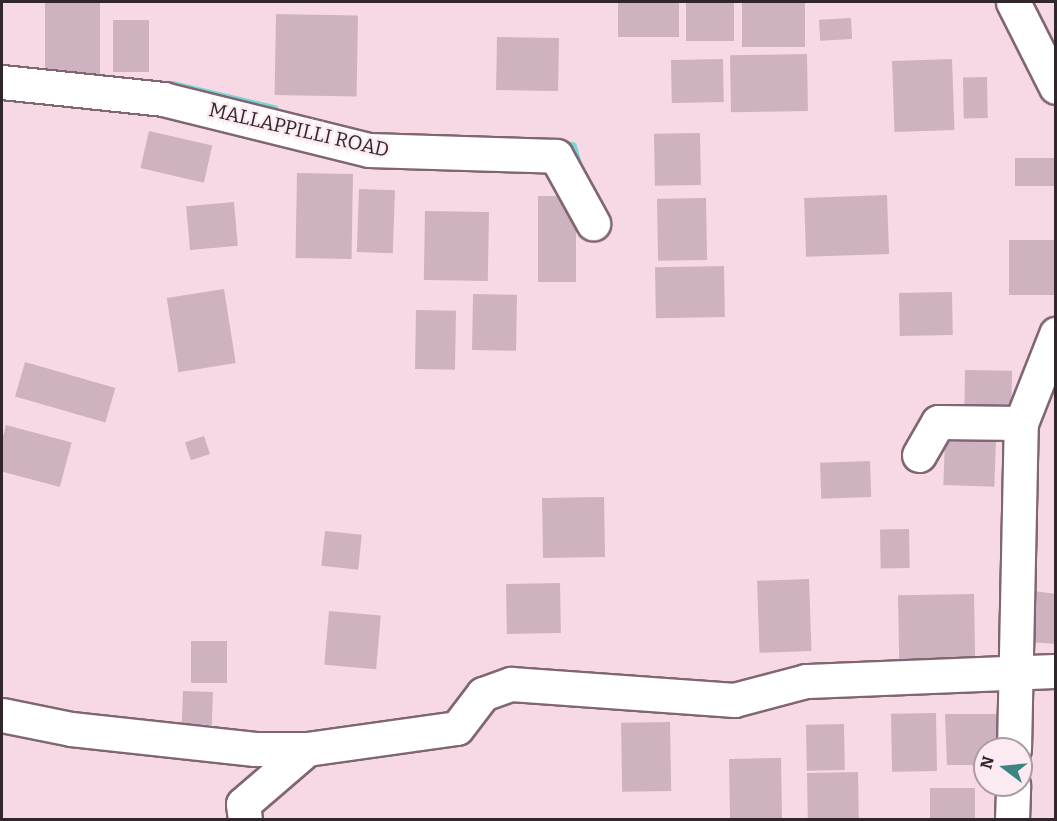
<!DOCTYPE html>
<html>
<head>
<meta charset="utf-8">
<style>
	body { margin:0 }
	#map { position:relative; width:1057px; height:821px; overflow:hidden; background:#f7d9e6; font-family:Bitter,serif }
	div>[style] { position:absolute }
	.stream>* { height:10px; margin:-5px; padding:0 5px; transform-origin:5px; border-radius:5px; background:#77d5d4 }
	.building>* { inset:0; background:#cfb2bf; transform-origin:0 0 }
	.roads { filter:drop-shadow(2px 0 #806672) drop-shadow(-2px 0 #806672) drop-shadow(0 2px #806672) drop-shadow(0 -2px #806672) }
	.minor>* { height:33px; margin:-16.5px; padding:0 16.5px; transform-origin:16.5px; border-radius:16.5px; background:#fff }
	span { translate:-50% -50%; white-space:nowrap; text-align:center; line-height:1.15; -webkit-text-stroke:4.5px #fceaf2; paint-order:stroke }
	.street-label { font-size:20px; color:#31262b }
	.frame { position:absolute; inset:0; border:3px solid #31262b; pointer-events:none }
	.north { position:absolute; left:973px; top:737px; width:60px; height:60px; box-sizing:border-box; background:#fceaf2; border:2px solid #ab9ca2; border-radius:50%; rotate:286deg; font-size:16px; font-weight:700; line-height:24px; text-align:center; color:#31262b }
	.north::after { content:''; display:block; margin:auto; width:21px; height:27px; background:#3d8584; clip-path:polygon(50% 0,100% 100%,50% 72%,0 100%) }
</style>
</head>
<body>
<div id="map">
	<div class="stream">
		<i style="left:173px;top:86px;width:104px;rotate:13.4deg"></i>
		<i style="left:556px;top:145px;width:16px;rotate:7deg"></i>
		<i style="left:572px;top:147px;width:22px;rotate:74deg"></i>
	</div>
	<div class="building">
		<i style="left:45px;top:2px;width:55px;height:77px"></i>
		<i style="left:618px;top:2px;width:61px;height:35px"></i>
		<i style="left:686px;top:2px;width:48px;height:39px"></i>
		<i style="left:742px;top:2px;width:63px;height:45px"></i>
		<i style="left:276px;top:14px;width:82px;height:81px;rotate:1deg"></i>
		<i style="left:851px;top:18px;width:21px;height:32px;rotate:87deg"></i>
		<i style="left:113px;top:20px;width:36px;height:52px"></i>
		<i style="left:497px;top:37px;width:62px;height:53px;rotate:1deg"></i>
		<i style="left:807px;top:54px;width:57px;height:77px;rotate:89deg"></i>
		<i style="left:723px;top:59px;width:43px;height:52px;rotate:89deg"></i>
		<i style="left:952px;top:59px;width:71px;height:60px;rotate:88deg"></i>
		<i style="left:987px;top:77px;width:41px;height:24px;rotate:89deg"></i>
		<i style="left:149px;top:131px;width:65px;height:38px;rotate:13deg"></i>
		<i style="left:700px;top:133px;width:52px;height:46px;rotate:89deg"></i>
		<i style="left:1056px;top:158px;width:28px;height:41px;rotate:90deg"></i>
		<i style="left:297px;top:173px;width:56px;height:85px;rotate:1deg"></i>
		<i style="left:359px;top:189px;width:36px;height:63px;rotate:2deg"></i>
		<i style="left:887px;top:195px;width:59px;height:83px;rotate:88deg"></i>
		<i style="left:538px;top:196px;width:38px;height:86px"></i>
		<i style="left:706px;top:198px;width:62px;height:49px;rotate:89deg"></i>
		<i style="left:234px;top:202px;width:44px;height:48px;rotate:85deg"></i>
		<i style="left:425px;top:211px;width:64px;height:69px;rotate:1deg"></i>
		<i style="left:1009px;top:240px;width:47px;height:55px"></i>
		<i style="left:724px;top:266px;width:51px;height:69px;rotate:89deg"></i>
		<i style="left:224px;top:289px;width:75px;height:58px;rotate:81deg"></i>
		<i style="left:952px;top:292px;width:43px;height:53px;rotate:89deg"></i>
		<i style="left:473px;top:294px;width:44px;height:56px;rotate:1deg"></i>
		<i style="left:416px;top:310px;width:40px;height:59px;rotate:1deg"></i>
		<i style="left:25px;top:362px;width:94px;height:36px;rotate:16deg"></i>
		<i style="left:965px;top:370px;width:47px;height:48px;rotate:1deg"></i>
		<i style="left:6px;top:425px;width:68px;height:46px;rotate:15deg"></i>
		<i style="left:204px;top:436px;width:19px;height:20px;rotate:72deg"></i>
		<i style="left:945px;top:438px;width:51px;height:47px;rotate:2deg"></i>
		<i style="left:870px;top:461px;width:36px;height:50px;rotate:88deg"></i>
		<i style="left:604px;top:497px;width:60px;height:62px;rotate:89deg"></i>
		<i style="left:909px;top:529px;width:39px;height:29px;rotate:89deg"></i>
		<i style="left:325px;top:531px;width:37px;height:35px;rotate:6deg"></i>
		<i style="left:809px;top:579px;width:72px;height:52px;rotate:88deg"></i>
		<i style="left:560px;top:583px;width:50px;height:54px;rotate:89deg"></i>
		<i style="clip-path:polygon(1034px 591px,1056px 594px,1056px 644px,1030px 642px)"></i>
		<i style="left:974px;top:594px;width:67px;height:76px;rotate:89deg"></i>
		<i style="left:329px;top:611px;width:52px;height:54px;rotate:5deg"></i>
		<i style="left:191px;top:641px;width:36px;height:42px"></i>
		<i style="left:183px;top:691px;width:30px;height:33px;rotate:2deg"></i>
		<i style="left:936px;top:713px;width:58px;height:45px;rotate:89deg"></i>
		<i style="clip-path:polygon(945px 714px,1000px 714px,1000px 749px,985px 749px,985px 765px,947px 765px)"></i>
		<i style="left:670px;top:722px;width:69px;height:49px;rotate:89deg"></i>
		<i style="left:844px;top:724px;width:46px;height:38px;rotate:89deg"></i>
		<i style="left:781px;top:758px;width:62px;height:52px;rotate:89deg"></i>
		<i style="left:858px;top:772px;width:48px;height:51px;rotate:89deg"></i>
		<i style="left:930px;top:788px;width:45px;height:32px"></i>
	</div>
	<div class="roads">
		<div class="minor">
			<i style="left:1013px;top:2px;width:95px;rotate:63.2deg"></i>
			<i style="left:2px;top:82px;width:162px;rotate:6deg"></i>
			<i style="left:163px;top:99px;width:212px;rotate:13.9deg"></i>
			<i style="left:369px;top:150px;width:187px;rotate:1.8deg"></i>
			<i style="left:556px;top:156px;width:77px;rotate:61.1deg"></i>
			<i style="left:919px;top:455px;width:38px;rotate:-60deg"></i>
			<i style="left:938px;top:422px;width:83px;rotate:0.7deg"></i>
			<i style="left:2px;top:715px;width:70px;rotate:11.5deg"></i>
			<i style="left:71px;top:729px;width:185px;rotate:6.2deg"></i>
			<i style="left:255px;top:749px;width:52px"></i>
			<i style="left:307px;top:749px;width:151px;rotate:-8deg"></i>
			<i style="left:457px;top:728px;width:43px;rotate:-52.6deg"></i>
			<i style="left:483px;top:694px;width:30px;rotate:-20deg"></i>
			<i style="left:511px;top:684px;width:224px;rotate:4.1deg"></i>
			<i style="left:734px;top:700px;width:74px;rotate:-14.8deg"></i>
			<i style="left:806px;top:681px;width:250px;rotate:-2.3deg"></i>
			<i style="left:1014px;top:749px;width:326px;rotate:-88.8deg"></i>
			<i style="left:1021px;top:423px;width:96px;rotate:-68.5deg"></i>
			<i style="left:245px;top:820px;width:16px;rotate:-97deg"></i>
			<i style="left:243px;top:804px;width:84px;rotate:-40.7deg"></i>
			<i style="left:1012px;top:820px;width:35px;rotate:-88deg"></i>
		</div>
	</div>
	<div class="street-label">
		<span style="left:299px;top:130px;rotate:13deg">MALLAPPILLI ROAD</span>
	</div>
	<div class="frame"></div>
	<div class="north">N</div>
</div>
</body>
</html>
